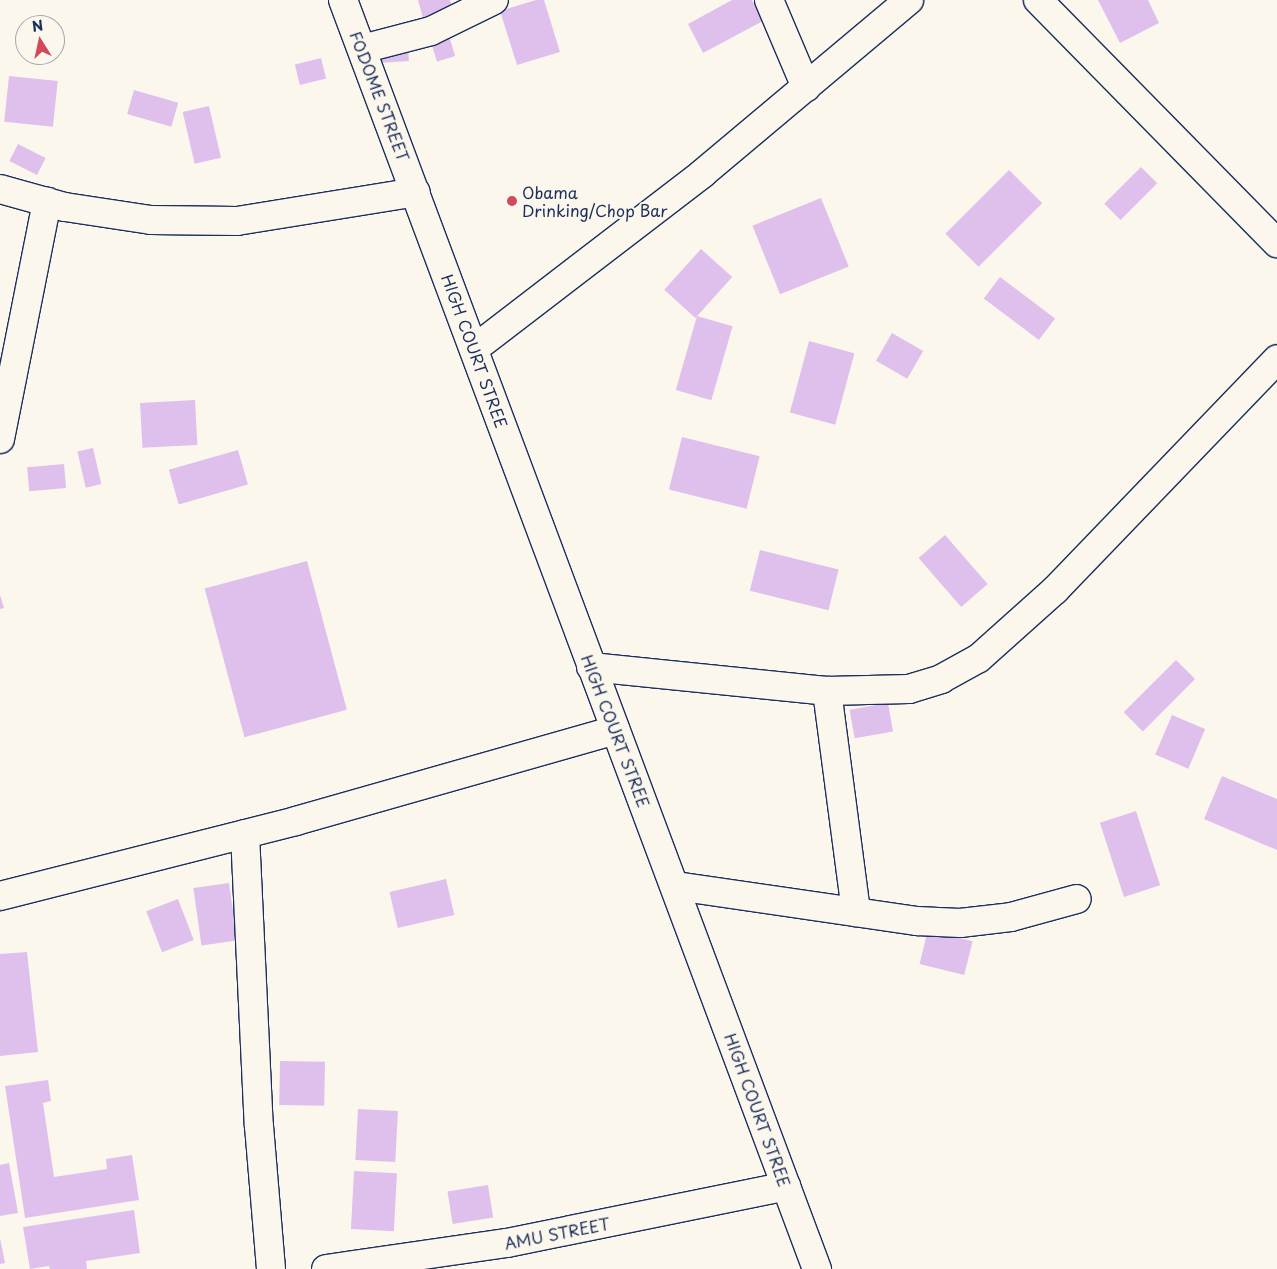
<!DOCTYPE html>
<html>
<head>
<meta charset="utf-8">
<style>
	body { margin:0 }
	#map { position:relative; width:1277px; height:1269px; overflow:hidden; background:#fbf7ec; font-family:"Playpen Sans",sans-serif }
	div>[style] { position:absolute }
	.building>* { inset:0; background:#dfc0ed; transform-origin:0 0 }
	.roads { filter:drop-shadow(1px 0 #1b2f5e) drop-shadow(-1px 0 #1b2f5e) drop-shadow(0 1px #1b2f5e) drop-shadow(0 -1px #1b2f5e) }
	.minor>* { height:28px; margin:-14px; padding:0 14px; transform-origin:14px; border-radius:14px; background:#fbf7ec }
	.dots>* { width:14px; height:14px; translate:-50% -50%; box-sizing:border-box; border:2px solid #fbf7ec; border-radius:50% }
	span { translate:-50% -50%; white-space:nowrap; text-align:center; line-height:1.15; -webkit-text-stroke:4px #fbf7ec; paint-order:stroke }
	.street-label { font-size:16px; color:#1b2f5e }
	.poi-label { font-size:16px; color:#1b2f5e }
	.left { translate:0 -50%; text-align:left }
	.north { position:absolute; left:15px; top:15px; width:50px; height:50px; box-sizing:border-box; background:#fbf7ec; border:1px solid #a1a7b3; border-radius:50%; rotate:350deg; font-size:14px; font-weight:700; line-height:20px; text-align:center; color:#1b2f5e }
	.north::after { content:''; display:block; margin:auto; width:18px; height:22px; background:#d1495b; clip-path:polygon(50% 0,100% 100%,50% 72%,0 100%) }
</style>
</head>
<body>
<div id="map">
	<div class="building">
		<i style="clip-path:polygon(418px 0,450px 0,453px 9px,423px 18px)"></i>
		<i style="clip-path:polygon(536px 0,544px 0,560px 52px,517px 65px,500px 11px)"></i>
		<i style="clip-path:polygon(732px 0,752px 0,763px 21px,703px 53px,688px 24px)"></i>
		<i style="clip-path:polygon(1098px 0,1148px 0,1159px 23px,1120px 43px)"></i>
		<i style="left:449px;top:36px;width:21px;height:19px;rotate:73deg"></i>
		<i style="left:408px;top:48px;width:13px;height:27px;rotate:86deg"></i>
		<i style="left:321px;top:58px;width:21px;height:27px;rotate:76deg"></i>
		<i style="left:9px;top:76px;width:49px;height:46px;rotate:6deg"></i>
		<i style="left:134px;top:90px;width:46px;height:25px;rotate:16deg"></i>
		<i style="left:209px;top:106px;width:53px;height:27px;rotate:77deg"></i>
		<i style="left:18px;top:144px;width:31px;height:19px;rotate:27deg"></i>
		<i style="left:1141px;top:167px;width:23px;height:52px;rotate:45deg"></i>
		<i style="left:1009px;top:170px;width:47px;height:90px;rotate:45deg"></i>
		<i style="left:821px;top:198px;width:74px;height:74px;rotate:68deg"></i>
		<i style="left:701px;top:249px;width:42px;height:55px;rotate:42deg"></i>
		<i style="left:1000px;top:277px;width:69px;height:27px;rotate:37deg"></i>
		<i style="left:697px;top:316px;width:37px;height:77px;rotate:16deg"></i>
		<i style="left:892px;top:333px;width:36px;height:32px;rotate:30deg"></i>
		<i style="left:809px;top:341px;width:47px;height:74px;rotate:15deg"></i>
		<i style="left:195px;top:400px;width:45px;height:55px;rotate:87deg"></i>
		<i style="left:682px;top:437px;width:80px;height:54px;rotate:14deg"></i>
		<i style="left:93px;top:448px;width:37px;height:16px;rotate:77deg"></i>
		<i style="left:238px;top:450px;width:36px;height:72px;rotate:74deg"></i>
		<i style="left:64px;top:464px;width:24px;height:37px;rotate:85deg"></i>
		<i style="left:945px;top:535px;width:65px;height:35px;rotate:49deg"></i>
		<i style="left:760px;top:550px;width:81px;height:42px;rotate:14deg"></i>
		<i style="left:307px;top:561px;width:154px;height:106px;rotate:75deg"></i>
		<i style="clip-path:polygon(0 595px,4px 608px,0 609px)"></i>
		<i style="left:1176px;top:660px;width:27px;height:74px;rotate:45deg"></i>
		<i style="left:888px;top:703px;width:29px;height:39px;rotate:80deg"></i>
		<i style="left:1172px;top:715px;width:36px;height:43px;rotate:23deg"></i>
		<i style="clip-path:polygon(1222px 776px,1277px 799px,1277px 850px,1204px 819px)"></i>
		<i style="left:1136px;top:811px;width:78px;height:38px;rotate:72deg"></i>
		<i style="left:446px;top:879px;width:37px;height:58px;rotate:77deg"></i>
		<i style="left:229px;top:883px;width:58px;height:36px;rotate:82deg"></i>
		<i style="left:178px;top:899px;width:44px;height:34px;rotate:69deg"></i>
		<i style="left:928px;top:930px;width:46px;height:35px;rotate:14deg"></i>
		<i style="clip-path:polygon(27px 952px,38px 1052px,0 1056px,0 954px)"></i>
		<i style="left:280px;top:1061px;width:45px;height:44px;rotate:1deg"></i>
		<i style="clip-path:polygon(48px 1080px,51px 1101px,43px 1103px,54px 1177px,107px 1169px,106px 1159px,132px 1155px,139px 1200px,25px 1218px,5px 1086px)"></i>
		<i style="left:358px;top:1109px;width:40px;height:51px;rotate:3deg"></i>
		<i style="clip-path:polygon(9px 1163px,18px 1213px,0 1216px,0 1165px)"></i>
		<i style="left:354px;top:1171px;width:43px;height:58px;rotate:3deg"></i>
		<i style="left:488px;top:1185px;width:33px;height:41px;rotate:81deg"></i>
		<i style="clip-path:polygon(134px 1210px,140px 1253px,86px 1261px,87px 1269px,50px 1269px,49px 1266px,30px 1269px,23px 1227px)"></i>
		<i style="clip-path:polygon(0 1238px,5px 1263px,0 1264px)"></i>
	</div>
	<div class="roads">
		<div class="minor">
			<i style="left:343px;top:0;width:1355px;rotate:69.52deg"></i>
			<i style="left:769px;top:0;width:95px;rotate:67deg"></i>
			<i style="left:1038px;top:0;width:341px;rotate:45.5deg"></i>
			<i style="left:362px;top:49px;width:71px;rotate:-14.6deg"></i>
			<i style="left:431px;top:31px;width:70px;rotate:-26.2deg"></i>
			<i style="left:0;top:189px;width:67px;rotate:15.5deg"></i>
			<i style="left:65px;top:207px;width:87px;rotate:8.6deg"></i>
			<i style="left:151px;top:220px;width:86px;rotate:0.7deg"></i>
			<i style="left:237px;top:221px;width:181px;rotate:-9.2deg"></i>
			<i style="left:474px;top:349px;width:289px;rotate:-37.5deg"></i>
			<i style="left:703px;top:173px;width:269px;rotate:-40deg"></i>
			<i style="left:0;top:439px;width:242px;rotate:-78.8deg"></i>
			<i style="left:591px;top:667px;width:237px;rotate:5.8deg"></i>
			<i style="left:827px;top:691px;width:82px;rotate:-1.4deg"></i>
			<i style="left:909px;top:689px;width:34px;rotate:-17deg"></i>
			<i style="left:941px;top:679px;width:43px;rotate:-28.9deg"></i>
			<i style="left:979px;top:658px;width:102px;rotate:-41.8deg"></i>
			<i style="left:1055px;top:590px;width:320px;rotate:-46.1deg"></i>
			<i style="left:827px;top:691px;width:223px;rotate:82.5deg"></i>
			<i style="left:245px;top:834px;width:292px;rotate:87.3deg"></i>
			<i style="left:259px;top:1126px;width:144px;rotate:85.2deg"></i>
			<i style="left:676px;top:886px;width:244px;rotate:8.3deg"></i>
			<i style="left:917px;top:921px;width:43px;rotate:2.7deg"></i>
			<i style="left:960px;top:923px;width:51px;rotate:-6.7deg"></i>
			<i style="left:1011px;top:917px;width:68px;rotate:-15.3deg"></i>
			<i style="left:0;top:896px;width:305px;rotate:-14.2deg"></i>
			<i style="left:296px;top:821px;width:332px;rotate:-15.9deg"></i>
			<i style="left:326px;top:1269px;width:183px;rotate:-8.2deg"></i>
			<i style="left:507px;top:1243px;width:285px;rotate:-11.5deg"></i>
		</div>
	</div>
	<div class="dots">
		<i style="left:512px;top:201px;background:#d1495b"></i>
	</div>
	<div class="street-label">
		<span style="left:380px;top:96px;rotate:69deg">FODOME STREET</span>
		<span style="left:475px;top:351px;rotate:70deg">HIGH COURT STREE</span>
		<span style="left:616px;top:731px;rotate:69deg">HIGH COURT STREE</span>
		<span style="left:758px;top:1110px;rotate:70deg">HIGH COURT STREE</span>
		<span style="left:557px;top:1233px;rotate:-11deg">AMU STREET</span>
	</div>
	<div class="poi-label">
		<span class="left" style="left:522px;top:201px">Obama<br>Drinking/Chop Bar</span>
	</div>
	<div class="north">N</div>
</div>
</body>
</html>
